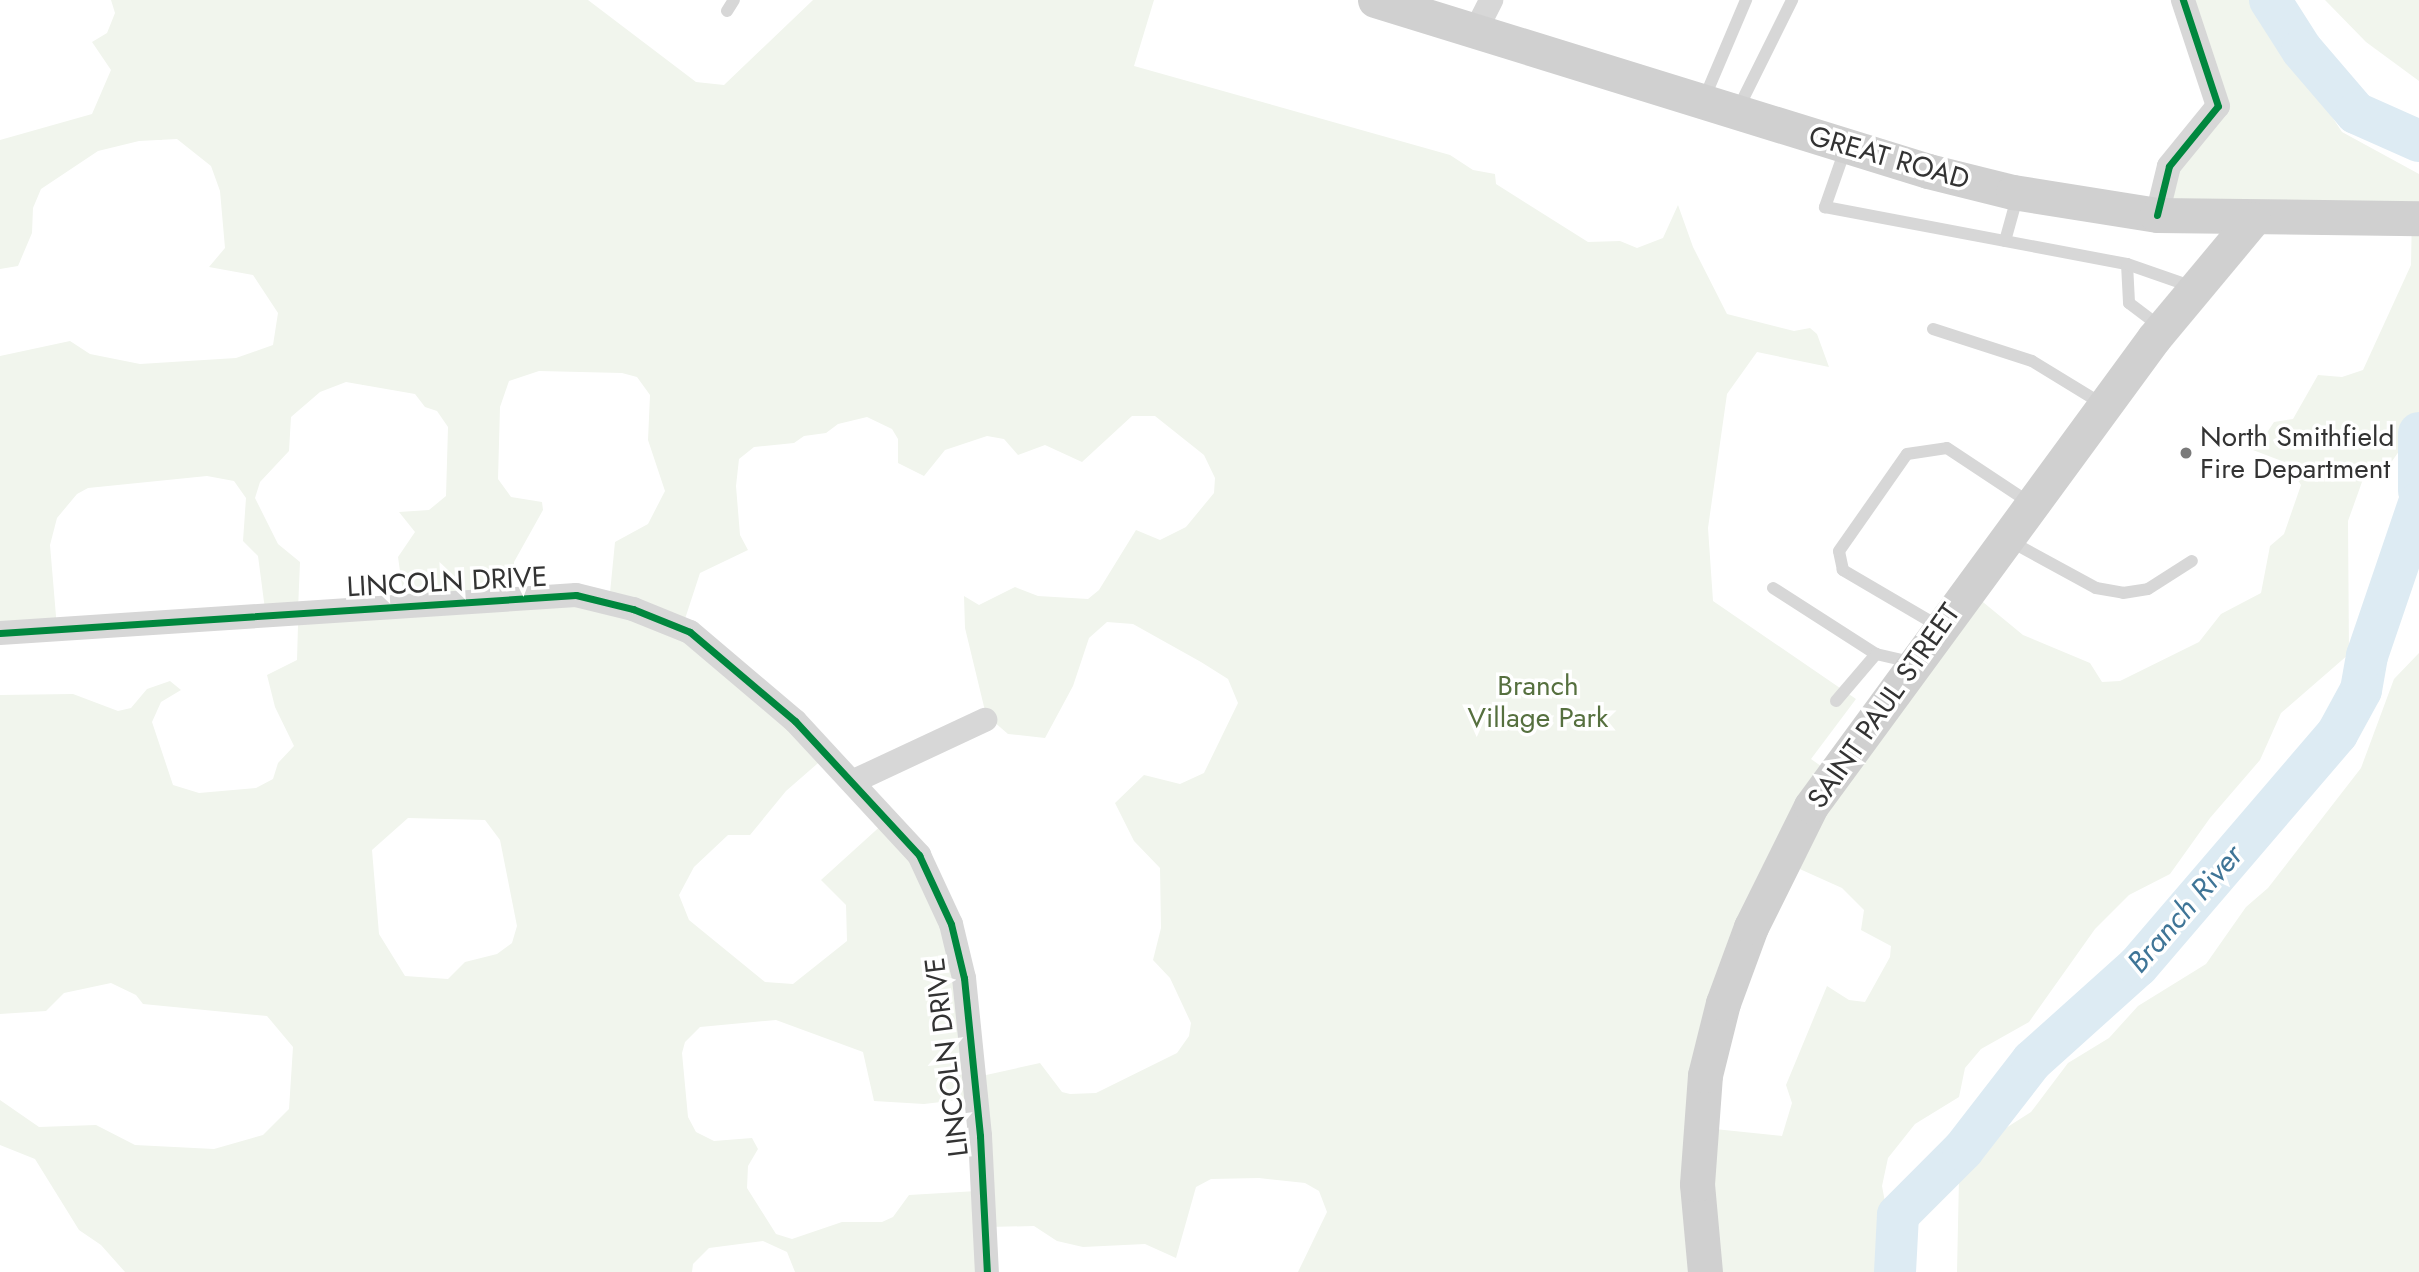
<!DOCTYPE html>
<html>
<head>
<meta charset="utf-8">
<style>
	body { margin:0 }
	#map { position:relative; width:2419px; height:1272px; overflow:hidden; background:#fff; font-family:Jost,sans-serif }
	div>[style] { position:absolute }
	.green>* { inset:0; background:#f1f5ed }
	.river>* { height:42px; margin:-21px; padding:0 21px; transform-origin:21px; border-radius:21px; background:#ddebf3 }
	.service>* { height:12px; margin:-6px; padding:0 6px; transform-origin:6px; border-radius:6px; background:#d7d7d7 }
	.minor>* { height:24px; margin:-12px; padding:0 12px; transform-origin:12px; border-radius:12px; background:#d7d7d7 }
	.secondary>* { height:35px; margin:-17.5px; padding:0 17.5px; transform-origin:17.5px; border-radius:17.5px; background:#d0d0d0 }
	.cycleway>* { height:7px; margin:-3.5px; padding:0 3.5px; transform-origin:3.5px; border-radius:3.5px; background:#00873e }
	.dots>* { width:19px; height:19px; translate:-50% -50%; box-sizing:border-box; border:4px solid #fff; border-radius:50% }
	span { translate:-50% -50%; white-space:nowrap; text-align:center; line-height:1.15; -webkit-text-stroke:7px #fff; paint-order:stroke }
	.street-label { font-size:28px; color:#333 }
	.poi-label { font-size:28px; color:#333 }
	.left { translate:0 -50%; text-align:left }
	.park-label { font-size:28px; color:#56703f }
	.water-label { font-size:30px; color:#3f7597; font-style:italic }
</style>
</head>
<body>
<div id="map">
	<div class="green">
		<i style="clip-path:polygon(evenodd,111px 0,588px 0,696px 82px,724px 85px,813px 0,1154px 0,1134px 66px,1450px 155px,1473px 170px,1495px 174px,1496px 184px,1588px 242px,1620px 241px,1637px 248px,1663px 238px,1678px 205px,1693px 247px,1727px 314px,1794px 331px,1810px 328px,1817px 334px,1829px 367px,1757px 352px,1727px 394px,1708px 528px,1713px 601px,1856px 699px,1811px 759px,1835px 776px,1972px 593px,2023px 635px,2090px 663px,2102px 682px,2120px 681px,2199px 642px,2221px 614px,2261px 593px,2270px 546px,2284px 534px,2301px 485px,2287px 463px,2245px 447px,2248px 434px,2264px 437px,2274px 422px,2293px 419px,2318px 375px,2342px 377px,2363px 370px,2411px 265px,2412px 212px,2170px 211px,2168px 178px,2216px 112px,2186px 0,2255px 0,2342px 132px,2419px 174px,2419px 423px,2390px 464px,2367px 468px,2348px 521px,2349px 654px,2281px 713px,2260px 760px,2210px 818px,2170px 874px,2129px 895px,2095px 929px,2029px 1022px,1981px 1049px,1965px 1068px,1959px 1097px,1915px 1124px,1888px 1158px,1882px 1186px,1896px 1261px,1904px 1272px,1298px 1272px,1327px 1212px,1319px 1191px,1305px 1183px,1259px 1178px,1211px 1179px,1196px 1187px,1176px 1258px,1145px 1244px,1083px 1247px,1057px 1241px,1034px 1226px,988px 1227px,986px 1272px,795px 1272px,787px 1252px,763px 1241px,709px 1248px,693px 1264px,692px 1272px,125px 1272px,101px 1245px,79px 1230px,35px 1159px,0 1145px,0 1100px,39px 1127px,96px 1125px,135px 1145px,214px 1149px,263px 1135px,289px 1109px,293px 1047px,267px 1016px,143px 1004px,136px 995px,111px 983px,64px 993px,46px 1011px,0 1014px,0 695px,73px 694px,118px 711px,131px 708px,147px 689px,170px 681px,181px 690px,161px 702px,152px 722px,173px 785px,199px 793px,256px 788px,273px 779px,278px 763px,294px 746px,275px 707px,267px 675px,297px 660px,298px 625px,266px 617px,258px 556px,243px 541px,246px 498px,234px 481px,207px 476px,88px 488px,77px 494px,57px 518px,50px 545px,57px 628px,0 637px,0 356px,70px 341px,90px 354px,140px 364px,236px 358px,273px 345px,278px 313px,253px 275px,209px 267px,225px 248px,220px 191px,211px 166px,177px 139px,139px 141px,98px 151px,41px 189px,33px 208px,32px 233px,18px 266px,0 269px,0 140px,92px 114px,111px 70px,92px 42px,107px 33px,115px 13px,111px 0,539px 371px,622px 373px,637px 377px,650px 395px,648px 440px,665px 491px,648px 524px,615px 542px,609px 603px,513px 602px,514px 562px,543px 510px,542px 502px,511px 497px,498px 479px,500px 407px,509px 381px,539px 371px,111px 0,346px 382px,415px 394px,425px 407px,437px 411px,448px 427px,446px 496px,429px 510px,399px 512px,415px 532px,398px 557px,405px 607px,298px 610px,300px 562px,278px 544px,255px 498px,260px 482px,289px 451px,291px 417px,320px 392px,346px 382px,111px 0,1132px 416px,1155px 416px,1204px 455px,1215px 478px,1214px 493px,1186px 527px,1160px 540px,1136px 530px,1099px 590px,1088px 599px,1038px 596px,1015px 587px,979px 605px,964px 596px,965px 628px,986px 715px,1008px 734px,1045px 738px,1073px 686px,1089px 638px,1107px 622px,1133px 624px,1201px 662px,1228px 679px,1238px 703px,1204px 773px,1180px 784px,1144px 775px,1115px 803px,1134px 841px,1160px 868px,1161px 928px,1153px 960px,1170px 978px,1191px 1023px,1189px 1036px,1177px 1053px,1096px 1093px,1070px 1094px,1062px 1092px,1040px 1063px,977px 1077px,951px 924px,885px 822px,821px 880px,846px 905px,847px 941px,793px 984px,765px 982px,689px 920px,679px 895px,694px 867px,728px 835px,750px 835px,786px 791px,825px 757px,683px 625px,700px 573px,748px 550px,740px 535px,736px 486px,739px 459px,754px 447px,794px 443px,804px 436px,826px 433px,838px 424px,867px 417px,892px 429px,898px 439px,898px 463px,924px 476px,945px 450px,987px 436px,1004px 439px,1018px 455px,1045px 445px,1082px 462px,1132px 416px,111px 0,408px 818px,485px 820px,500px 840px,517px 926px,512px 943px,497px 954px,465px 962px,448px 979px,405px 976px,379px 934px,372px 850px,408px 818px,111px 0,1793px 866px,1842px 888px,1864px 910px,1861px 930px,1891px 946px,1890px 957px,1865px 1002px,1849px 1000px,1827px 986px,1786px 1085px,1792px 1103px,1782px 1136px,1705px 1128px,1737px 960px,1793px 866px,111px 0,776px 1020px,863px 1052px,874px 1101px,924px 1104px,975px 1098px,977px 1191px,909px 1195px,893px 1217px,882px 1222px,842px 1222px,792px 1239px,776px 1234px,747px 1188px,748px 1166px,758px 1149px,752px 1138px,714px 1141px,696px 1132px,688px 1117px,682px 1053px,685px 1042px,700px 1027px,776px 1020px)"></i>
		<i style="clip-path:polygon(2325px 0,2419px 0,2419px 81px,2366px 42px)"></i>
		<i style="clip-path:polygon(2419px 653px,2419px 1272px,1957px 1272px,1959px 1177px,1984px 1142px,2031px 1112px,2068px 1063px,2109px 1038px,2138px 1006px,2206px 964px,2246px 907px,2268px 888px,2361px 768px,2394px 679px)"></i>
	</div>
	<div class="river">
		<i style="left:2270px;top:0;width:59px;rotate:57.4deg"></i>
		<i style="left:2302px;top:50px;width:83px;rotate:49.4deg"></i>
		<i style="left:2356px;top:113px;width:69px;rotate:24deg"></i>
		<i style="left:2419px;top:433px;width:58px;rotate:90deg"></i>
		<i style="left:1895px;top:1272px;width:57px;rotate:-87deg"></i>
		<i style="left:1898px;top:1215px;width:92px;rotate:-45deg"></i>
		<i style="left:1963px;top:1150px;width:113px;rotate:-52.2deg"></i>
		<i style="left:2032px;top:1061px;width:142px;rotate:-41.9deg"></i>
		<i style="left:2138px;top:966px;width:306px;rotate:-49.4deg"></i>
		<i style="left:2337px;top:734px;width:50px;rotate:-61.4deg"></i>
		<i style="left:2361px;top:690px;width:35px;rotate:-80deg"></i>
		<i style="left:2367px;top:656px;width:162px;rotate:-71.2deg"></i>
	</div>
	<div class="service">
		<i style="left:727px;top:11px;width:13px;rotate:-58deg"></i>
		<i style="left:1704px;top:99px;width:108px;rotate:-67deg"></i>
		<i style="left:1738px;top:109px;width:122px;rotate:-63.6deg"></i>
		<i style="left:1846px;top:147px;width:64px;rotate:109.3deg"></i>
		<i style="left:1825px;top:207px;width:307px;rotate:10.7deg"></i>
		<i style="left:2127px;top:264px;width:39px;rotate:87deg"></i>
		<i style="left:2129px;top:303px;width:41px;rotate:37.1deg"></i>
		<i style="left:2005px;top:241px;width:49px;rotate:-74.5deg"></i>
		<i style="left:2127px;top:264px;width:70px;rotate:19.2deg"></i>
		<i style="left:1933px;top:329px;width:104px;rotate:17.9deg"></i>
		<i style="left:2032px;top:361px;width:84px;rotate:31.4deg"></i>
		<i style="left:2008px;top:540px;width:100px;rotate:28.6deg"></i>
		<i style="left:2096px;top:588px;width:27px;rotate:10deg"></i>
		<i style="left:2123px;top:593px;width:25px;rotate:-9deg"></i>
		<i style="left:2148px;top:589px;width:52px;rotate:-32.5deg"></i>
		<i style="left:1773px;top:588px;width:122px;rotate:32.7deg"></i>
		<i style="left:1940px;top:627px;width:113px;rotate:-149.6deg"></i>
		<i style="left:1843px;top:570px;width:19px;rotate:-102deg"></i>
		<i style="left:1839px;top:551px;width:118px;rotate:-55deg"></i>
		<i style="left:1907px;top:454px;width:40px;rotate:-8.5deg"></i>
		<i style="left:1947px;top:448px;width:100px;rotate:33.5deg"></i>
		<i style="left:1836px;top:701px;width:62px;rotate:-49.6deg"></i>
		<i style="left:1876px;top:654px;width:39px;rotate:13deg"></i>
	</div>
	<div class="minor">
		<i style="left:1475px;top:32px;width:36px;rotate:-63deg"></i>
		<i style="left:2157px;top:215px;width:50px;rotate:-76.2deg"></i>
		<i style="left:2169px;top:166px;width:77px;rotate:-50.8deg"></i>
		<i style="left:2218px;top:106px;width:112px;rotate:-108.3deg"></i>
		<i style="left:0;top:633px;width:577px;rotate:-3.77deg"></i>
		<i style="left:576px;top:595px;width:59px;rotate:13.8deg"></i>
		<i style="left:633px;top:609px;width:61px;rotate:22deg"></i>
		<i style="left:690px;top:632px;width:138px;rotate:40.3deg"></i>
		<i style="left:795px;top:721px;width:183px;rotate:47.2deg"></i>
		<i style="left:919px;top:855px;width:76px;rotate:65.1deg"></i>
		<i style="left:951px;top:924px;width:56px;rotate:76.5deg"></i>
		<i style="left:964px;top:978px;width:159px;rotate:84.2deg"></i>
		<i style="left:980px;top:1136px;width:136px;rotate:87.1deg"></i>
		<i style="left:854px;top:781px;width:145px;rotate:-25deg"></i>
	</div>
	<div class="secondary">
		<i style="left:1375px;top:0;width:579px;rotate:17.18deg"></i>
		<i style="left:1928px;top:171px;width:88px;rotate:13.9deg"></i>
		<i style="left:2013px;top:192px;width:146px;rotate:9.1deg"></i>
		<i style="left:2157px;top:215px;width:262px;rotate:0.7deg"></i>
		<i style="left:1705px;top:1272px;width:88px;rotate:-95.2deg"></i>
		<i style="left:1697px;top:1184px;width:109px;rotate:-85.8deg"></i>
		<i style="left:1705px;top:1075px;width:74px;rotate:-76deg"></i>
		<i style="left:1723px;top:1003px;width:81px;rotate:-69.8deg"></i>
		<i style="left:1751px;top:927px;width:135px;rotate:-63.6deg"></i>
		<i style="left:1811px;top:806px;width:580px;rotate:-53.76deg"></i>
		<i style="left:2154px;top:338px;width:155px;rotate:-50.2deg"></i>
	</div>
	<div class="cycleway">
		<i style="left:2157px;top:215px;width:50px;rotate:-76.2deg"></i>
		<i style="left:2169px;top:166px;width:77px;rotate:-50.8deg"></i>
		<i style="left:2218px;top:106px;width:112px;rotate:-108.3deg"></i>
		<i style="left:0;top:633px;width:577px;rotate:-3.77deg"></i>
		<i style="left:576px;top:595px;width:59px;rotate:13.8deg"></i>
		<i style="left:633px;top:609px;width:61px;rotate:22deg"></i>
		<i style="left:690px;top:632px;width:138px;rotate:40.3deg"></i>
		<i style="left:795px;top:721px;width:183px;rotate:47.2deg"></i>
		<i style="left:919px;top:855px;width:76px;rotate:65.1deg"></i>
		<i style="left:951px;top:924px;width:56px;rotate:76.5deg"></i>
		<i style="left:964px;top:978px;width:159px;rotate:84.2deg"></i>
		<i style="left:980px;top:1136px;width:136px;rotate:87.1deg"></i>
	</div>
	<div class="dots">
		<i style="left:2186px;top:453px;background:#7a7a7a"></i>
	</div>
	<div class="street-label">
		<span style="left:1889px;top:158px;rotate:16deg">GREAT ROAD</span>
		<span style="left:447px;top:582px;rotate:-3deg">LINCOLN DRIVE</span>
		<span style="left:1884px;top:706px;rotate:-55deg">SAINT PAUL STREET</span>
		<span style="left:947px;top:1057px;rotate:-97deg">LINCOLN DRIVE</span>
	</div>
	<div class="poi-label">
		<span class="left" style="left:2200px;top:453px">North Smithfield<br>Fire Department</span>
	</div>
	<div class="park-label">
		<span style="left:1538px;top:702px">Branch<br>Village Park</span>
	</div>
	<div class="water-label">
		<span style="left:2185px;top:909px;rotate:-49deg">Branch River</span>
	</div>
</div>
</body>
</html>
